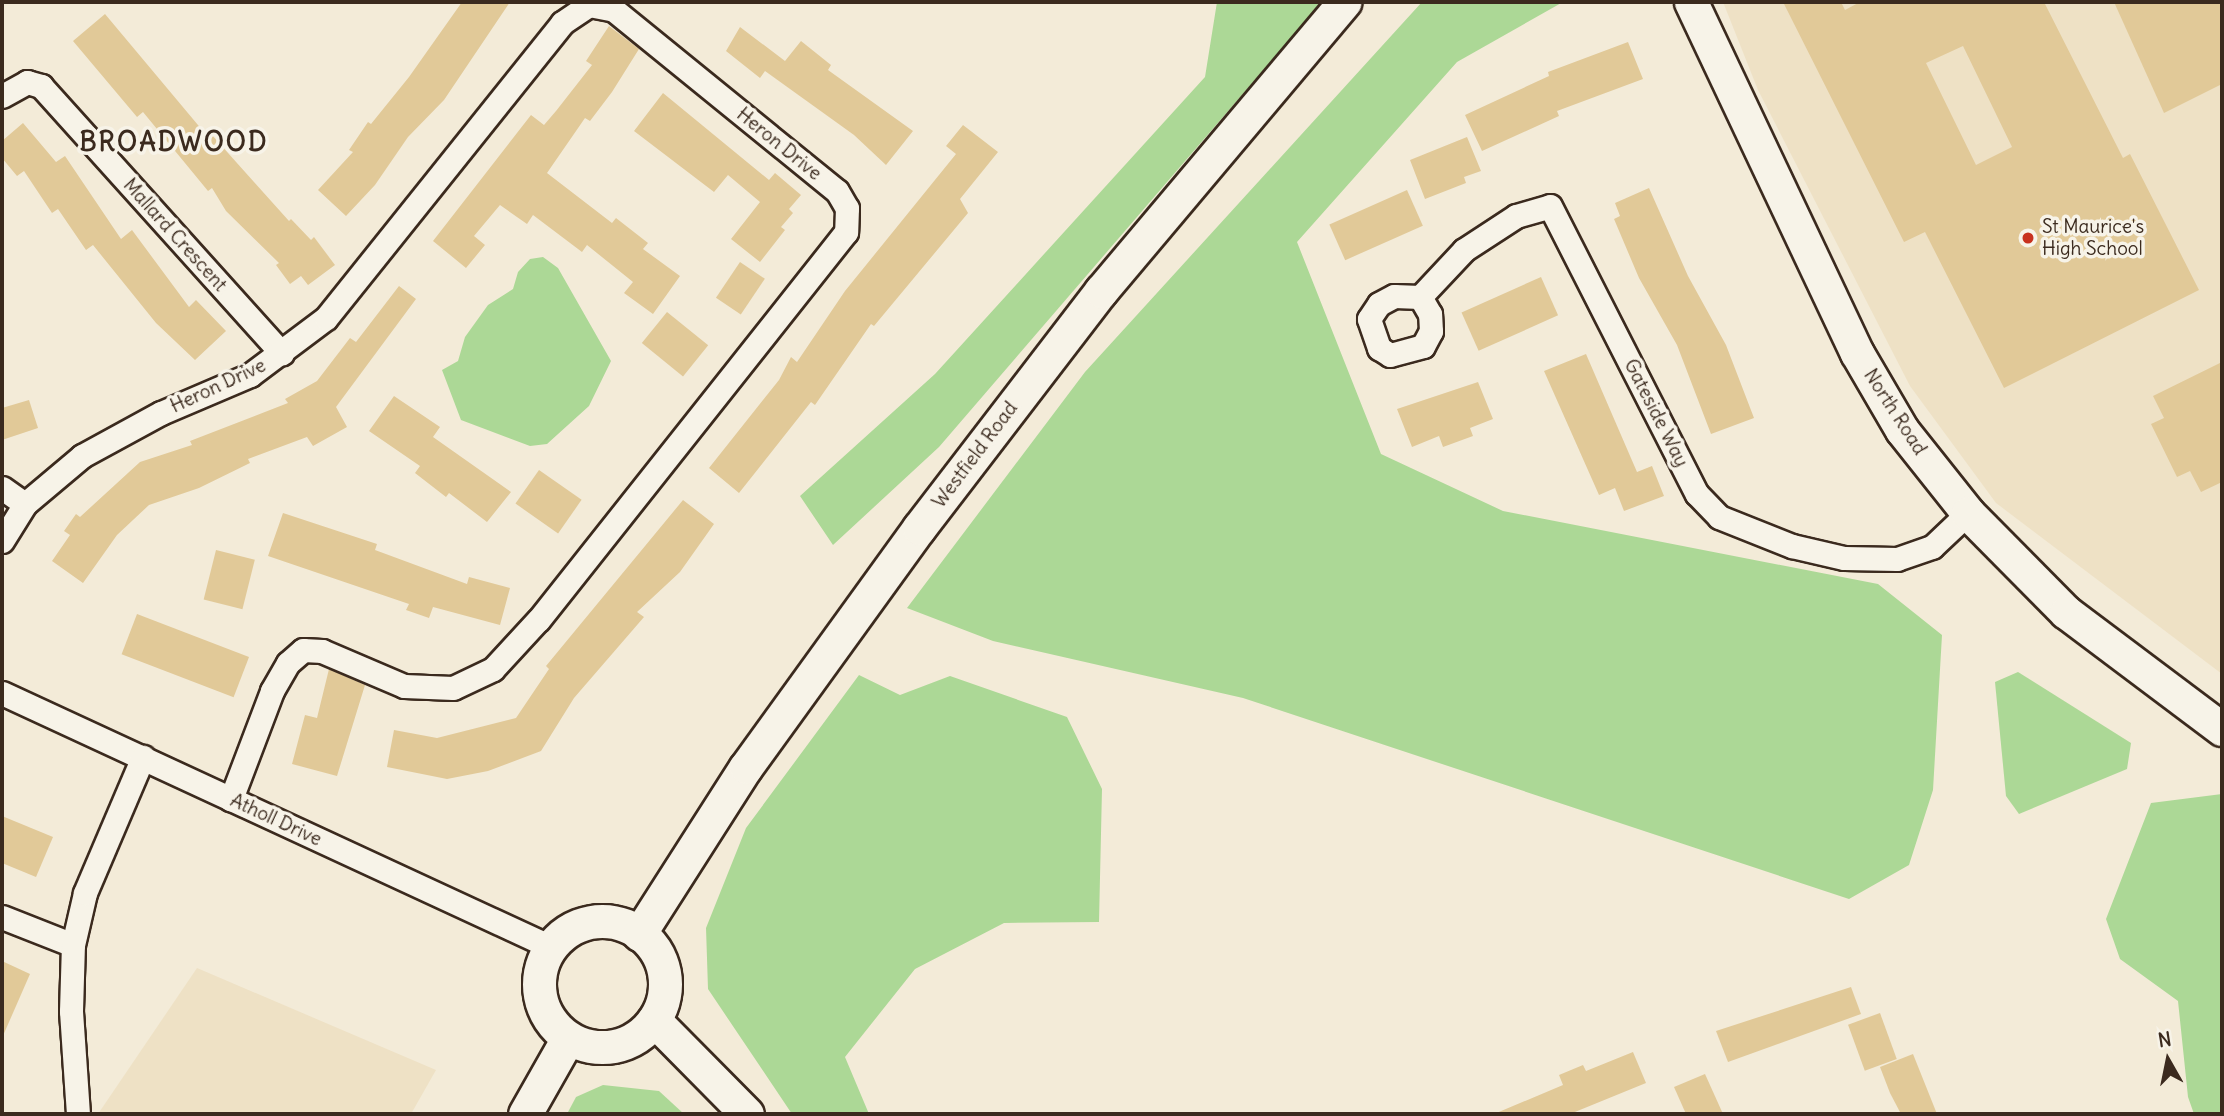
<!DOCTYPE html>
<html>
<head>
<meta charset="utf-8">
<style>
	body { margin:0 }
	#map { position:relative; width:2224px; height:1116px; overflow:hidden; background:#f3ebd8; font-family:Delius,sans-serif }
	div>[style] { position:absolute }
	.built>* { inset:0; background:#eee1c5 }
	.green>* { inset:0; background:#acd896 }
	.building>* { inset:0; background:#e1c998; transform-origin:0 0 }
	.roads { filter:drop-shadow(2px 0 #3b2a1e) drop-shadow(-2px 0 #3b2a1e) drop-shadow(0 2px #3b2a1e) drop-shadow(0 -2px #3b2a1e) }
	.street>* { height:23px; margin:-11.5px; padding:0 11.5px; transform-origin:11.5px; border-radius:11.5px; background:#f7f3e8 }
	.secondary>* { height:33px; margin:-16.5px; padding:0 16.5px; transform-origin:16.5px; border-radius:16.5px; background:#f7f3e8 }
	.secondary>.ring { margin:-16.5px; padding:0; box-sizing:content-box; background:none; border:33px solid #f7f3e8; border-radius:50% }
	.dots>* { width:19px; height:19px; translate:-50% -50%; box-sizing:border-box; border:4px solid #f7f3e8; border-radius:50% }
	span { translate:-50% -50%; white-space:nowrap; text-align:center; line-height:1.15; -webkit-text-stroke:7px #f7f3e8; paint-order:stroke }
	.street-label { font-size:19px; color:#3b2a1e }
	.poi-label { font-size:19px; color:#3b2a1e }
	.left { translate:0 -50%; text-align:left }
	.district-label { font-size:26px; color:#3b2a1e; font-weight:700; letter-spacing:2px }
	.frame { position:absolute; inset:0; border:4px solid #3b2a1e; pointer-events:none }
	.north { position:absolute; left:2133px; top:1025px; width:70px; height:70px; -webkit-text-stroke:5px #f7f3e8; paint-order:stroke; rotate:351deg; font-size:19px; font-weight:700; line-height:28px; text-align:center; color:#3b2a1e }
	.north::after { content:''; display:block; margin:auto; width:24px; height:32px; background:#3b2a1e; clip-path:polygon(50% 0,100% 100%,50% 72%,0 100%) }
</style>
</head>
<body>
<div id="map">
	<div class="built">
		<i style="clip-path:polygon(1723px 2px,2222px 2px,2222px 674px,1996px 503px,1910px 386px,1758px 90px)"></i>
		<i style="clip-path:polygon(197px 968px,436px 1070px,411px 1114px,98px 1114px)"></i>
	</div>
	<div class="green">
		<i style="clip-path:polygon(1217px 2px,1322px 2px,939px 447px,833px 545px,800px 496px,935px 374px,1205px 77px)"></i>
		<i style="clip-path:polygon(1422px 2px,1563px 2px,1457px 62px,1297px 242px,1381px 454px,1503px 511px,1878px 584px,1942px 635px,1933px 790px,1909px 865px,1849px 899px,1243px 698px,993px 641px,907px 608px,1085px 372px)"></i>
		<i style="clip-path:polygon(543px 257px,558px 268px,611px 361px,589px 406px,547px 444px,530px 446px,461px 420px,442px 370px,458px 361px,465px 337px,488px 305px,513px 289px,518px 272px,530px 259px)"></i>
		<i style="clip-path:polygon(2018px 672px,2131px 743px,2127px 769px,2019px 814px,2006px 796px,1995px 682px)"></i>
		<i style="clip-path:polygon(859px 675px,900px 695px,950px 676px,1067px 717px,1102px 789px,1099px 922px,1004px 923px,915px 969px,845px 1057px,869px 1114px,792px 1114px,708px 989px,706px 928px,746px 828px)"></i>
		<i style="clip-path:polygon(2222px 794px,2222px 1114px,2194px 1114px,2188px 1097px,2178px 1001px,2120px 959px,2106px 919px,2151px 803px)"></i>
		<i style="clip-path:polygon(603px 1085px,659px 1091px,684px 1114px,567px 1114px,576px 1097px)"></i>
	</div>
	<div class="building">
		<i style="clip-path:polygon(462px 2px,510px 2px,444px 100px,408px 137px,375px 185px,346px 216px,318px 190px,353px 152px,349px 150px,368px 122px,371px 124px,409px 77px)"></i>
		<i style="clip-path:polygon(evenodd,1783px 2px,1841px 2px,1845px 10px,1860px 2px,2044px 2px,2123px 158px,2130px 154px,2199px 290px,2004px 388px,1925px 232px,1904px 242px,1783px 2px,1963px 46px,2012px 147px,1976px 165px,1926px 63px,1963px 46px)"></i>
		<i style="clip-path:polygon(2114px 2px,2222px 2px,2222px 84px,2164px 113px)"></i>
		<i style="clip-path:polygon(105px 14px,208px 137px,211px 134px,289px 221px,291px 219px,311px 240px,314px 237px,335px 265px,308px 285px,301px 276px,290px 284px,276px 265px,279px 263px,226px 211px,212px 188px,208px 191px,143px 112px,137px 117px,73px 41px)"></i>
		<i style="clip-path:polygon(609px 26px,639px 49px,612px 92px,590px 121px,585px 118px,547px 173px,612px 223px,616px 218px,648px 243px,643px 249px,680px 276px,653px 314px,624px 293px,633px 282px,587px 245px,582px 252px,533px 215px,527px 224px,500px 205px,474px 236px,485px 245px,466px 268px,433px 241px,531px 115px,544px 125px,556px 111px,592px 65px,586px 61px)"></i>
		<i style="clip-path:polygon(740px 27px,785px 61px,801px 41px,831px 65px,828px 70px,913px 131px,886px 165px,854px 135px,765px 71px,760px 78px,726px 51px)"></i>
		<i style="clip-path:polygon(1628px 42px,1643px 79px,1557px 111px,1559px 116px,1482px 151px,1465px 115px,1549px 76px,1548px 72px)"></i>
		<i style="clip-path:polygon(663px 93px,769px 180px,775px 173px,801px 195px,789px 209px,793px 213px,781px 227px,785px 230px,760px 262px,731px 239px,760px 202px,728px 175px,714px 192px,634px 131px)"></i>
		<i style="clip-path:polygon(23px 123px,56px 162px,65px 156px,121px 239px,132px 230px,189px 307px,196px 300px,226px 331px,195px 360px,156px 323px,93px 245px,86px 250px,58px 209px,52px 213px,24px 171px,17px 176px,2px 158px,2px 141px)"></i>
		<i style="clip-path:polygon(963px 125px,998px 152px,960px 199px,968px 213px,874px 326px,871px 324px,815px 405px,811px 402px,739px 493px,709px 468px,779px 380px,791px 357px,797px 362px,845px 291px,956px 154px,946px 146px)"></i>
		<i style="clip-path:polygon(1467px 137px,1481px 171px,1464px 177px,1466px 183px,1425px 199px,1410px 160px)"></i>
		<i style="clip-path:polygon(1649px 188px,1688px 276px,1726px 345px,1754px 418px,1711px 434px,1677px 345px,1639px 278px,1614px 219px,1620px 216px,1615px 203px)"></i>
		<i style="left:1407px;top:190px;width:39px;height:85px;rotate:66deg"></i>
		<i style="left:740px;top:262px;width:30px;height:43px;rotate:34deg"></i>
		<i style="left:1541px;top:277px;width:42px;height:87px;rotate:66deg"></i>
		<i style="clip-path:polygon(399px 286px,416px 299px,336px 407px,347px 427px,313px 446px,307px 437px,248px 459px,250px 463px,199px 488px,149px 505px,117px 535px,83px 583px,52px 561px,70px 535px,64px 531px,76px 514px,80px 517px,140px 462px,192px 445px,190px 441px,288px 403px,285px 399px,317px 381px,350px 338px,356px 342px)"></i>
		<i style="left:667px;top:312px;width:53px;height:40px;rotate:39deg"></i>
		<i style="clip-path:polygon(1586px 354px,1637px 472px,1652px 466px,1664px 496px,1624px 511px,1615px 488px,1599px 495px,1544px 371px)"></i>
		<i style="clip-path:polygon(2222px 362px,2222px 482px,2201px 492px,2190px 471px,2177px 477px,2151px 424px,2164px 418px,2153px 396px)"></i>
		<i style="clip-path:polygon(1478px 382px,1493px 419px,1470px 428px,1473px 436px,1443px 447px,1439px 436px,1412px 447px,1397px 409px)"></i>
		<i style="clip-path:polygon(394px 396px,440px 427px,433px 437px,511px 492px,487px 522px,449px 493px,446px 497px,415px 473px,420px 466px,369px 431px)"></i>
		<i style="clip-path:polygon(29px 400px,38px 428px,2px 440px,2px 408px)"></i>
		<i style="left:539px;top:470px;width:52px;height:41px;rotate:35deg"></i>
		<i style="clip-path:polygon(683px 500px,714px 524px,680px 572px,637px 612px,644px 617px,574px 698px,541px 751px,488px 771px,447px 779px,387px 767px,394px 730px,437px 738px,516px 718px,549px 669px,546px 666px)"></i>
		<i style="clip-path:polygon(283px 513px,377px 544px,375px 550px,467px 584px,469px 577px,510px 588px,500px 625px,433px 607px,429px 618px,406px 610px,409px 604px,268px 556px)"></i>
		<i style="left:216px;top:550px;width:40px;height:51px;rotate:14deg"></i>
		<i style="left:137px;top:614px;width:120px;height:43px;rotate:21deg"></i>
		<i style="clip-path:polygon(329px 669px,365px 685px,337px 776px,292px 764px,305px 715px,317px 718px)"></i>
		<i style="clip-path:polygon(2px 816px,53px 837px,36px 877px,2px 863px)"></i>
		<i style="clip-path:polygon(2px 961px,30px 974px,2px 1038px)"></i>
		<i style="clip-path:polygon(1851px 987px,1861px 1014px,1728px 1062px,1716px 1031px)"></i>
		<i style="left:1880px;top:1013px;width:49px;height:34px;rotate:70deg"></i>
		<i style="clip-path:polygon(1633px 1052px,1646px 1083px,1570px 1114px,1494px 1114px,1563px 1085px,1559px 1075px,1583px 1065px,1586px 1071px)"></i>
		<i style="clip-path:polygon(1913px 1054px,1937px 1114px,1901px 1114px,1890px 1093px,1880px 1067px)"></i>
		<i style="clip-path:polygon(1705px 1074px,1723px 1114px,1686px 1114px,1674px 1087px)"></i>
	</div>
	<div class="roads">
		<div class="street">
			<i style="left:2px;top:96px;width:29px;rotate:-29deg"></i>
			<i style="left:27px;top:82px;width:15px;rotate:16deg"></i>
			<i style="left:41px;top:86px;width:360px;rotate:48deg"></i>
			<i style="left:1420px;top:297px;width:26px;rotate:-178deg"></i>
			<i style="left:1394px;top:296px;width:17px;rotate:152deg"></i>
			<i style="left:1379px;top:304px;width:18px;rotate:124deg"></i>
			<i style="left:1369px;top:319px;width:31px;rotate:71deg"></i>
			<i style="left:1379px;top:348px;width:13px;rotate:32deg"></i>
			<i style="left:1390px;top:355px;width:34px;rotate:-15deg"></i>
			<i style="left:1423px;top:346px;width:17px;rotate:-62deg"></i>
			<i style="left:1431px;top:331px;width:17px;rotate:-93deg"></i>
			<i style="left:1430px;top:314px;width:20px;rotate:-120deg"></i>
			<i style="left:1420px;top:297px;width:64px;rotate:-46.9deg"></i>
			<i style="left:1464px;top:250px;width:62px;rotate:-33.2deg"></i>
			<i style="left:1516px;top:216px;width:35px;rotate:-16deg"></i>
			<i style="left:1550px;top:206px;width:323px;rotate:63deg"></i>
			<i style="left:1697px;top:494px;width:32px;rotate:46deg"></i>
			<i style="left:1719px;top:517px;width:79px;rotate:21.7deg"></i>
			<i style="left:1792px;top:546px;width:53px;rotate:13deg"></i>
			<i style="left:1844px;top:558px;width:53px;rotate:1.1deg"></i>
			<i style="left:1897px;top:559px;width:37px;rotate:-19deg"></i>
			<i style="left:1932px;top:547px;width:50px;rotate:-43.4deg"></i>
			<i style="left:2px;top:488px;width:28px;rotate:35deg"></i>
			<i style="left:2px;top:541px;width:44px;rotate:-58.1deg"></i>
			<i style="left:25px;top:504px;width:75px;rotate:-40.1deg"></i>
			<i style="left:82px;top:456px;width:90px;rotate:-28.6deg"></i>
			<i style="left:161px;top:413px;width:97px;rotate:-23.1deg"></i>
			<i style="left:250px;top:375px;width:95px;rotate:-36.9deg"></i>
			<i style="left:326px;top:318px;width:378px;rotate:-51.3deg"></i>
			<i style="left:562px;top:23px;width:32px;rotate:-34deg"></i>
			<i style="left:589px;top:5px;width:25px;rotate:11deg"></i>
			<i style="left:614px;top:10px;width:287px;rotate:39.1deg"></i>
			<i style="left:837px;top:191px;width:20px;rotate:60deg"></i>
			<i style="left:847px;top:208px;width:24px;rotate:92deg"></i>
			<i style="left:846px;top:232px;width:495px;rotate:128.4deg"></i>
			<i style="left:538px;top:620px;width:67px;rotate:132.6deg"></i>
			<i style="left:493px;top:669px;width:44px;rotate:154.6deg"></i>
			<i style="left:453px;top:688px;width:49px;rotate:-177.7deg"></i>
			<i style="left:404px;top:686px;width:89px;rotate:-156.9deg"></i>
			<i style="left:322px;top:651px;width:19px;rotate:-177deg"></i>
			<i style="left:303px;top:650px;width:20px;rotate:139deg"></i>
			<i style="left:288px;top:663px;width:32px;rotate:120deg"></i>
			<i style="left:272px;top:691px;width:116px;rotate:110.8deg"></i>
			<i style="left:2px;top:693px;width:605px;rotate:24.83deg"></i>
			<i style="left:2px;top:917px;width:76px;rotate:21.5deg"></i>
			<i style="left:78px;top:1114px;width:103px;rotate:-93.9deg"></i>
			<i style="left:71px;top:1011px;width:66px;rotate:-88.3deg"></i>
			<i style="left:73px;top:945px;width:53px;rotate:-77deg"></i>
			<i style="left:85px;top:893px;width:148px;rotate:-66.9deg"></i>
		</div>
		<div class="secondary">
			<i style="left:1691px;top:2px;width:388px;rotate:64.7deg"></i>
			<i style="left:1857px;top:353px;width:89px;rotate:59.7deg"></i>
			<i style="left:1902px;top:430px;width:106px;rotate:51.5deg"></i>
			<i style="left:1968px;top:513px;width:139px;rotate:45.3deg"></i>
			<i style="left:2066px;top:612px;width:195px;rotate:36.9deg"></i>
			<i class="ring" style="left:539px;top:921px;width:93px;height:93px"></i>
			<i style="left:639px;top:934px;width:198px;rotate:-57.4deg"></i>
			<i style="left:746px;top:767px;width:295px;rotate:-54.1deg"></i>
			<i style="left:919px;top:528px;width:299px;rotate:-52.5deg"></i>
			<i style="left:1101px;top:291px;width:378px;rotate:-49.9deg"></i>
			<i style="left:654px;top:1020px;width:132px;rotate:45.3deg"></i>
			<i style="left:525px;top:1114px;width:87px;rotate:-60.5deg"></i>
		</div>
	</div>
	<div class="dots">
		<i style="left:2028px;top:238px;background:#c8321e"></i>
	</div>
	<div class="street-label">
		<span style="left:779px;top:144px;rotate:39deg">Heron Drive</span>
		<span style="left:175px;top:235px;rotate:48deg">Mallard Crescent</span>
		<span style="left:218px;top:386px;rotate:-25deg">Heron Drive</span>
		<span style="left:1895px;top:412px;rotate:57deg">North Road</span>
		<span style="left:1656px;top:413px;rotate:63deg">Gateside Way</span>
		<span style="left:975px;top:455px;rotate:-53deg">Westfield Road</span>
		<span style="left:276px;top:820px;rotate:25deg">Atholl Drive</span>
	</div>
	<div class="poi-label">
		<span class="left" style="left:2042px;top:238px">St Maurice's<br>High School</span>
	</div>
	<div class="district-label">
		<span style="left:174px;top:142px">BROADWOOD</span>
	</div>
	<div class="frame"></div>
	<div class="north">N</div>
</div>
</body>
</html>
